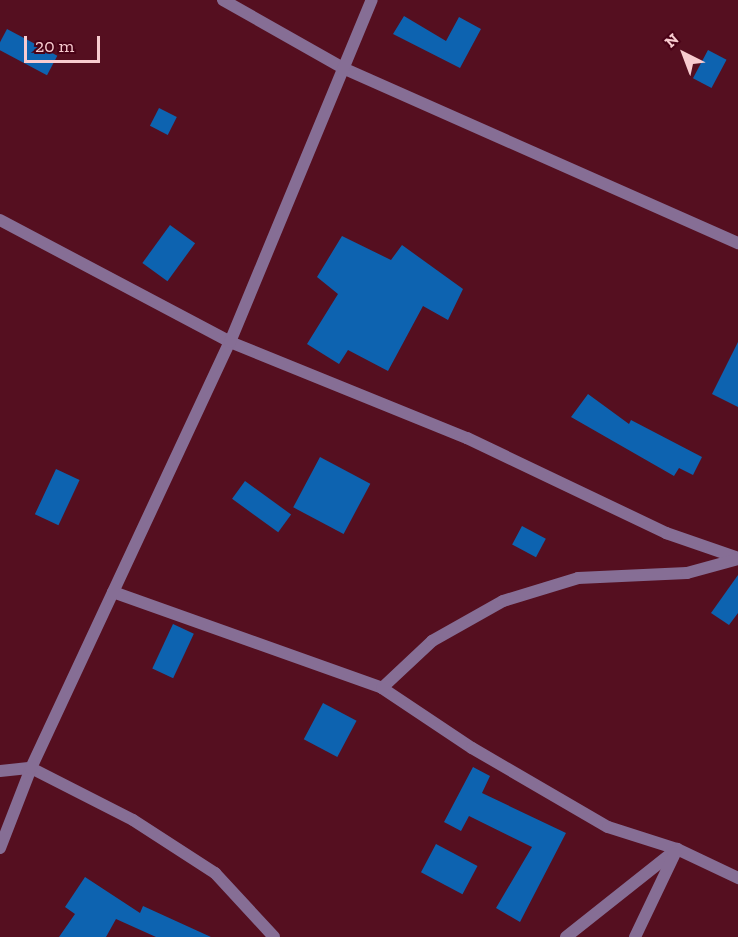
<!DOCTYPE html>
<html>
<head>
<meta charset="utf-8">
<style>
	body { margin:0 }
	#map { position:relative; width:738px; height:937px; overflow:hidden; background:#550f20; font-family:"Zilla Slab",serif }
	div>[style] { position:absolute }
	.building>* { inset:0; background:#0d63b0; transform-origin:0 0 }
	.minor>* { height:12px; margin:-6px; padding:0 6px; transform-origin:6px; border-radius:6px; background:#866e95 }
	span { translate:-50% -50%; white-space:nowrap; text-align:center; line-height:1.15; -webkit-text-stroke:4.5px #490216; paint-order:stroke }
	.north { position:absolute; left:654px; top:24px; width:60px; height:60px; -webkit-text-stroke:4px #490216; paint-order:stroke; rotate:318deg; font-size:16px; font-weight:700; line-height:24px; text-align:center; color:#f8ccd0 }
	.north::after { content:''; display:block; margin:auto; width:21px; height:27px; background:#f8ccd0; clip-path:polygon(50% 0,100% 100%,50% 72%,0 100%) }
	.scale { position:absolute; left:24px; top:36px; width:76px; height:27px; box-sizing:border-box; border:3px solid #f8ccd0; border-top:0; padding-left:8px; font-size:18px; line-height:21px; white-space:nowrap; color:#f8ccd0; -webkit-text-stroke:4px #490216; paint-order:stroke }
</style>
</head>
<body>
<div id="map">
	<div class="building">
		<i style="clip-path:polygon(404px 16px,446px 41px,459px 17px,481px 29px,460px 68px,393px 34px)"></i>
		<i style="left:7px;top:29px;width:57px;height:22px;rotate:28deg"></i>
		<i style="left:708px;top:50px;width:21px;height:32px;rotate:28deg"></i>
		<i style="left:159px;top:108px;width:20px;height:20px;rotate:27deg"></i>
		<i style="left:170px;top:225px;width:31px;height:47px;rotate:36deg"></i>
		<i style="clip-path:polygon(342px 236px,391px 260px,402px 245px,463px 289px,448px 320px,423px 306px,388px 371px,348px 350px,339px 364px,307px 344px,338px 294px,317px 277px)"></i>
		<i style="clip-path:polygon(738px 342px,738px 407px,712px 394px)"></i>
		<i style="clip-path:polygon(588px 394px,629px 424px,631px 420px,702px 457px,693px 475px,679px 468px,674px 476px,571px 417px)"></i>
		<i style="left:320px;top:457px;width:57px;height:57px;rotate:28deg"></i>
		<i style="left:56px;top:469px;width:26px;height:50px;rotate:25deg"></i>
		<i style="left:245px;top:481px;width:57px;height:22px;rotate:36deg"></i>
		<i style="left:522px;top:526px;width:27px;height:21px;rotate:28deg"></i>
		<i style="clip-path:polygon(738px 575px,738px 613px,729px 625px,711px 613px)"></i>
		<i style="left:173px;top:624px;width:23px;height:49px;rotate:25deg"></i>
		<i style="left:323px;top:703px;width:38px;height:41px;rotate:28deg"></i>
		<i style="clip-path:polygon(473px 767px,490px 776px,482px 793px,566px 833px,520px 922px,496px 908px,532px 847px,469px 816px,461px 831px,444px 822px)"></i>
		<i style="left:436px;top:844px;width:47px;height:32px;rotate:28deg"></i>
		<i style="clip-path:polygon(85px 877px,140px 913px,143px 906px,211px 937px,156px 937px,116px 919px,106px 937px,59px 937px,75px 914px,65px 907px)"></i>
	</div>
	<div class="minor">
		<i style="left:223px;top:0;width:140px;rotate:29.5deg"></i>
		<i style="left:345px;top:69px;width:430px;rotate:23.9deg"></i>
		<i style="left:0;top:220px;width:260px;rotate:27.9deg"></i>
		<i style="left:230px;top:342px;width:256px;rotate:22.1deg"></i>
		<i style="left:467px;top:438px;width:221px;rotate:25.5deg"></i>
		<i style="left:666px;top:533px;width:76px;rotate:19.1deg"></i>
		<i style="left:113px;top:592px;width:286px;rotate:19.6deg"></i>
		<i style="left:382px;top:688px;width:108px;rotate:33.7deg"></i>
		<i style="left:472px;top:748px;width:157px;rotate:30.2deg"></i>
		<i style="left:608px;top:827px;width:72px;rotate:17.7deg"></i>
		<i style="left:677px;top:849px;width:68px;rotate:25.4deg"></i>
		<i style="left:382px;top:688px;width:69px;rotate:-43.2deg"></i>
		<i style="left:432px;top:641px;width:81px;rotate:-29.4deg"></i>
		<i style="left:503px;top:601px;width:78px;rotate:-17deg"></i>
		<i style="left:578px;top:578px;width:109px;rotate:-2.6deg"></i>
		<i style="left:687px;top:573px;width:53px;rotate:-15.4deg"></i>
		<i style="left:0;top:771px;width:31px;rotate:-6deg"></i>
		<i style="left:31px;top:768px;width:114px;rotate:27deg"></i>
		<i style="left:133px;top:820px;width:98px;rotate:32.9deg"></i>
		<i style="left:215px;top:873px;width:87px;rotate:47.3deg"></i>
		<i style="left:0;top:848px;width:86px;rotate:-68.8deg"></i>
		<i style="left:31px;top:768px;width:470px;rotate:-65deg"></i>
		<i style="left:230px;top:342px;width:370px;rotate:-67.5deg"></i>
		<i style="left:566px;top:937px;width:142px;rotate:-38.4deg"></i>
		<i style="left:635px;top:937px;width:93px;rotate:-64.5deg"></i>
	</div>
	<div class="north">N</div>
	<div class="scale">20 m</div>
</div>
</body>
</html>
